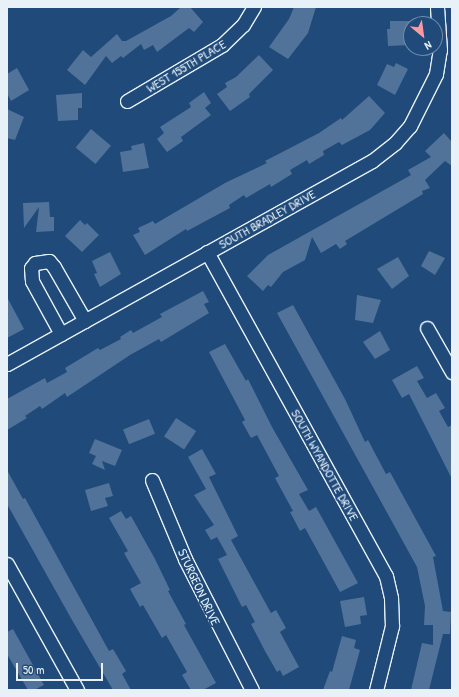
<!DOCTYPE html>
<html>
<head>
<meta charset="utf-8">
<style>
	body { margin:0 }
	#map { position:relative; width:459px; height:697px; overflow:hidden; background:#1f4a7a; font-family:"Patrick Hand",sans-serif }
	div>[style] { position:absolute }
	.building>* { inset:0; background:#517399; transform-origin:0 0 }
	.roads { filter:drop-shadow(1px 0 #e8f1f8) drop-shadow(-1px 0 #e8f1f8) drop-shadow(0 1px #e8f1f8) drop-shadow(0 -1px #e8f1f8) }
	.minor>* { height:13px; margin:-6.5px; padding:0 6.5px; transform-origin:6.5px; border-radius:6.5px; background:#1f4a7a }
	span { translate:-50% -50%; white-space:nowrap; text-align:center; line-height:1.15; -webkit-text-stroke:3.5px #1f4a7a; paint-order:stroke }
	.street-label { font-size:13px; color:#e8f1f8 }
	.frame { position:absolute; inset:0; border:8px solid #e8f1f8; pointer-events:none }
	.north { position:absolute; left:403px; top:16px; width:40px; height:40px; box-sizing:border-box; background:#1f4a7a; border:1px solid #6f8dac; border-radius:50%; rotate:151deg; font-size:11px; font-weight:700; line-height:16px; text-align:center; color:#e8f1f8 }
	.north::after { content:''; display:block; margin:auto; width:14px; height:18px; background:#ff9aa2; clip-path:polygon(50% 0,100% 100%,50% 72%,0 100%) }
	.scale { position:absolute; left:16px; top:663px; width:87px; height:18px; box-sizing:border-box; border:2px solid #e8f1f8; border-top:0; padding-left:5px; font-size:12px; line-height:14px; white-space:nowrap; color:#e8f1f8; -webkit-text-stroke:3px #1f4a7a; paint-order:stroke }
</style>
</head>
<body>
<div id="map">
	<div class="building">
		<i style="clip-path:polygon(181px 7px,190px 7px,203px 22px,194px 32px,189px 28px,157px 52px,153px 45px,144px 50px,141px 44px,123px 58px,121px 56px,112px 63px,106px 56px,85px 85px,67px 70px,83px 50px,91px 57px,117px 34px,122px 41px,126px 41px,171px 16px)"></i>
		<i style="clip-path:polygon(294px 7px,316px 7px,308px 33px,288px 59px,269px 47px,289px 19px)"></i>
		<i style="clip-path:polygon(390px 21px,411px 21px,411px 45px,388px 46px,387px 29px,390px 29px)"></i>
		<i style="clip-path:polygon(259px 55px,273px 70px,249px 94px,250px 97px,230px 111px,217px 94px,227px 87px,225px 83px,236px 77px)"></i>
		<i style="clip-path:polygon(396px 63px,408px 69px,395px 95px,377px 85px,387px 64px,394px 67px)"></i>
		<i style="clip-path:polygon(17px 68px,29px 90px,11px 101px,7px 93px,7px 74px)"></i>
		<i style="clip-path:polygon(204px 92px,211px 103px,205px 108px,211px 115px,181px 137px,183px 141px,167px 152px,157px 139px,164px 133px,160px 127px,191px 107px,189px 103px)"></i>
		<i style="clip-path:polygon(82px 93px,82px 108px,78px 108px,78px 120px,58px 121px,56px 95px)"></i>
		<i style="clip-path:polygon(369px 96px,385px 113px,370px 130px,342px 145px,339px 142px,323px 151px,324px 155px,309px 164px,307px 160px,290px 170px,292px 174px,271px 187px,270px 184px,246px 198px,244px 195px,229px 205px,230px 208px,187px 231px,186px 229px,145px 255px,133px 235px,140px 232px,138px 228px,153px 221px,155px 224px,225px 183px,267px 163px,265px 161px,319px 133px,341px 118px,342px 120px)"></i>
		<i style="clip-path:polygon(7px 109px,24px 117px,15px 140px,7px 138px)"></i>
		<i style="left:91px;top:129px;width:26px;height:24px;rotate:40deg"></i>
		<i style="clip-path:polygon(444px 133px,452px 142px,452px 166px,445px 161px,425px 180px,430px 188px,422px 191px,423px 194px,345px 241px,347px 244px,340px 249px,336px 244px,321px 253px,312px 237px,305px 260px,283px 272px,271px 287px,268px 285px,263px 291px,247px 276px,268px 255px,411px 175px,408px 170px,431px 157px,425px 151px)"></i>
		<i style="clip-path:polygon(144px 143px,149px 168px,123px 172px,120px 152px,132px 150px,131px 146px)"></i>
		<i style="clip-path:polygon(49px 202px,50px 217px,54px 217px,54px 231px,36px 232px,39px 207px,24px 228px,23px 203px)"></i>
		<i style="clip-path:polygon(80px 220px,85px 225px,87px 223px,99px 235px,82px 252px,65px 236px)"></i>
		<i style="clip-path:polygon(429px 251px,445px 258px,435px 275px,421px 266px)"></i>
		<i style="clip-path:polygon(110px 252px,121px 274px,100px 287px,94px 274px,97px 273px,92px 261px)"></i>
		<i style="clip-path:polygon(398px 257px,409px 276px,392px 289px,377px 269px)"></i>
		<i style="clip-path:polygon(203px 291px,209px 302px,204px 304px,209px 313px,161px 342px,159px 339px,130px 355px,67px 397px,65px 393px,42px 409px,40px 406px,25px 416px,27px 418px,7px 430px,7px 399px,45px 378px,47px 383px,67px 372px,65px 368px,98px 348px,100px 350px,121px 339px,120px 337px,131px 330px,133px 333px,142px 328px,162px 317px,160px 314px)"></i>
		<i style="clip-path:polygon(357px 295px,381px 300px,373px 323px,355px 320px)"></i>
		<i style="clip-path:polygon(7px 297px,24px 329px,7px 338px)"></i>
		<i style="clip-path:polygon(293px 305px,345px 399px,365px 442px,368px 440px,386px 474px,390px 472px,436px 556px,433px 557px,443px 611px,451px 612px,450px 634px,443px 634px,429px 690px,411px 690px,422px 643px,433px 645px,433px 625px,424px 625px,425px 606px,417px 567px,277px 313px)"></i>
		<i style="clip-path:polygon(380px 331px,390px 350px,375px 359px,363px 342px)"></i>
		<i style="clip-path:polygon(225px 344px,246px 381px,248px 379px,272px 427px,308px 490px,299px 494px,309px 511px,316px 507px,358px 583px,340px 592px,305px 528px,300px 531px,290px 512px,293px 511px,275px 478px,279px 476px,257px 435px,251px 438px,242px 422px,245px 420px,209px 352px)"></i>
		<i style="clip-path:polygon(417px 366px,424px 378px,417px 381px,427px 398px,436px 393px,445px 408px,439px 411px,448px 427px,452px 425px,452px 479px,409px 394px,402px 398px,392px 380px)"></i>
		<i style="left:176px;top:418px;width:24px;height:22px;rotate:33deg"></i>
		<i style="left:149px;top:419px;width:16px;height:28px;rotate:68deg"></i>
		<i style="clip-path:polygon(95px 439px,122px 450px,115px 466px,102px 461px,105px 470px,92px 464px,96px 456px,89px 453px)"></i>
		<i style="clip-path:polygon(202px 449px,216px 474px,209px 477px,238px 536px,231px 540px,271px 613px,276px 610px,286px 628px,280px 632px,299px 667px,283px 676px,280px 670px,277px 672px,265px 651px,251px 624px,255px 622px,246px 605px,242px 607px,218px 559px,227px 555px,217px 537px,211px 540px,205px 530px,214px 525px,194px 495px,206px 489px,188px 457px)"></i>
		<i style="clip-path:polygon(7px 470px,23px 499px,25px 498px,109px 651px,113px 649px,126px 671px,122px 674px,131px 690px,113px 690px,72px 620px,7px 504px)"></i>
		<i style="clip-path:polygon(109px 483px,113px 496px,105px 498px,108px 506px,91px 511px,85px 490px)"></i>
		<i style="clip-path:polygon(121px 511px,126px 519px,131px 516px,155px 559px,170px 590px,168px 591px,186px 624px,184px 625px,216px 683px,203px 690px,191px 690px,182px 675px,187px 672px,166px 635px,162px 638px,143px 605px,140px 607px,130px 589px,141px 583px,124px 553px,128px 551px,109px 518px)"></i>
		<i style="clip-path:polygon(364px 597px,367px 615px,360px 616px,361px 624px,345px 627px,340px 601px)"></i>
		<i style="clip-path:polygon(13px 629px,44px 685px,34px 690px,28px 690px,7px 654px,7px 632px)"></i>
		<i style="clip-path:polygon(342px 636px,356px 640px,354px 648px,360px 650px,349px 690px,323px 690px,330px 671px,332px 672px)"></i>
	</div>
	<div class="roads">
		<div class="minor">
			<i style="left:127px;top:101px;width:110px;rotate:-30.5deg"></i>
			<i style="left:222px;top:45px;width:29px;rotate:-44deg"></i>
			<i style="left:243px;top:25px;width:21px;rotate:-59deg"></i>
			<i style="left:207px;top:252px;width:370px;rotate:61.1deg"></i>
			<i style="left:386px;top:576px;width:23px;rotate:77deg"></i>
			<i style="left:391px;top:598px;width:28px;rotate:88deg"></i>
			<i style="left:392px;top:626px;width:66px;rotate:104deg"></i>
			<i style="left:427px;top:328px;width:51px;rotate:60.4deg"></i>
			<i style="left:61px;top:334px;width:60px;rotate:-118.7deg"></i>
			<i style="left:32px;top:281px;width:13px;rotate:-94deg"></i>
			<i style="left:31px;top:268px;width:6px;rotate:-51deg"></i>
			<i style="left:35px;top:263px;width:14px;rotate:-8deg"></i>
			<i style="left:49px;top:261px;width:8px;rotate:50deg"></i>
			<i style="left:54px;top:267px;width:62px;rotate:60.1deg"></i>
			<i style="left:7px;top:364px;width:418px;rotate:-29.1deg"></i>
			<i style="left:372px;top:161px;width:29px;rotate:-38deg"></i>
			<i style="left:395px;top:143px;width:23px;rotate:-49deg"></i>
			<i style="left:410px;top:126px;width:58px;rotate:-63.4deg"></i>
			<i style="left:436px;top:74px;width:24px;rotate:-81deg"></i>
			<i style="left:440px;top:50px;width:43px;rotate:-94deg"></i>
			<i style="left:152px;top:480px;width:86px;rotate:67.3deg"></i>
			<i style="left:185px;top:559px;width:147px;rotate:62.9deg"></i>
			<i style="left:7px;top:564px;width:144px;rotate:60.9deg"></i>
		</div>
	</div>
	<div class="street-label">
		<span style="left:186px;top:66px;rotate:-31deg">WEST 155TH PLACE</span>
		<span style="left:267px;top:219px;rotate:-29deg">SOUTH BRADLEY DRIVE</span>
		<span style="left:325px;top:465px;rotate:61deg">SOUTH WYANDOTTE DRIVE</span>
		<span style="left:199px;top:587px;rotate:65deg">STURGEON DRIVE</span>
	</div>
	<div class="frame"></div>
	<div class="north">N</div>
	<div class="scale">50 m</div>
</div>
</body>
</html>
